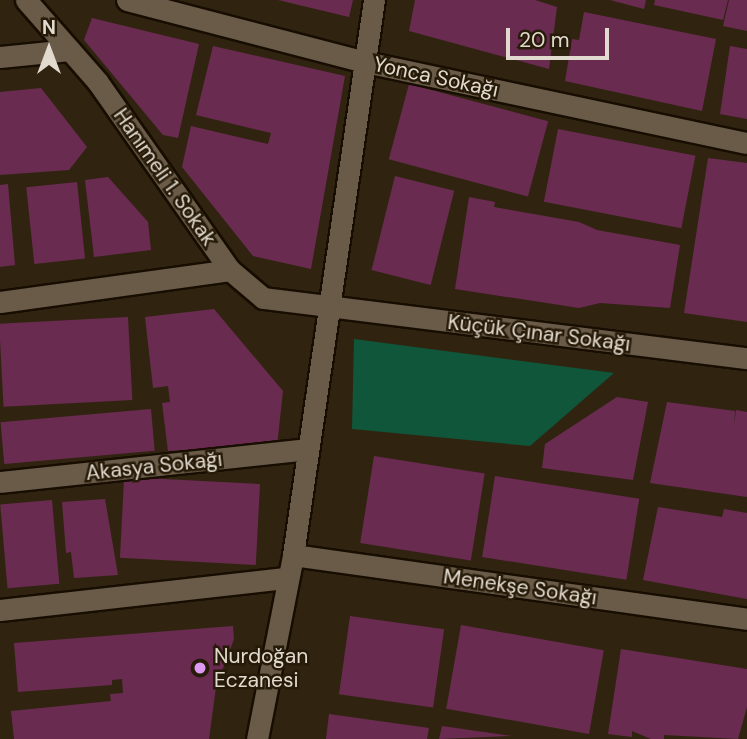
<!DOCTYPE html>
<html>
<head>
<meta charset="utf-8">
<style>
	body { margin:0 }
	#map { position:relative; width:747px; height:739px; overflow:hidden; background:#302411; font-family:"DM Sans",sans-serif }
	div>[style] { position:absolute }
	.green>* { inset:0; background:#10563a }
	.building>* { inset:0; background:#6a2b51; transform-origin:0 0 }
	.roads { filter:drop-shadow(2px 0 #170d00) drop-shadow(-2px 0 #170d00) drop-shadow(0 2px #170d00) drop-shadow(0 -2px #170d00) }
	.minor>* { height:21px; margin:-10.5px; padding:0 10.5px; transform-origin:10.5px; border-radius:10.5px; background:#695b47 }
	.dots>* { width:19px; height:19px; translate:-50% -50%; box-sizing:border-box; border:4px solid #261a08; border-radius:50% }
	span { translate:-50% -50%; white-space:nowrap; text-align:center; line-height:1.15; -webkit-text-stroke:5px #261a08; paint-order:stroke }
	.street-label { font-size:21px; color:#e2dace }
	.poi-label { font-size:21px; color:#e2dace }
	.left { translate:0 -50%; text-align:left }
	.north { position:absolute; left:14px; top:14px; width:70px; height:70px; -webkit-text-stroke:5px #261a08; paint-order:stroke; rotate:0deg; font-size:19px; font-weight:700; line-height:28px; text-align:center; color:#e2dace }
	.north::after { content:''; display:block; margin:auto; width:24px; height:32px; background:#e2dace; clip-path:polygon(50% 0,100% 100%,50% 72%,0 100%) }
	.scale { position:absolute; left:506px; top:28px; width:103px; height:32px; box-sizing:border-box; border:4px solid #e2dace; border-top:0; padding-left:9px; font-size:21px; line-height:24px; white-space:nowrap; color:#e2dace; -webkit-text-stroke:5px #261a08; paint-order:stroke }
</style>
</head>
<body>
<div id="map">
	<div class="green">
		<i style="clip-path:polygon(354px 339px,614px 373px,530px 446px,352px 429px)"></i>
	</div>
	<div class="building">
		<i style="clip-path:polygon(278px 0,353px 0,349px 17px)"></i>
		<i style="clip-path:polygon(415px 0,535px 0,557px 7px,549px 69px,409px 31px)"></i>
		<i style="clip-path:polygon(610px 0,646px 0,644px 9px)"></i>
		<i style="clip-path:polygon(655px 0,728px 0,723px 20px,654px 5px)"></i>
		<i style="clip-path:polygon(729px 0,747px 0,747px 31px,723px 26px)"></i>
		<i style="clip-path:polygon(584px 12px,716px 39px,702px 111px,565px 81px,572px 39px,579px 40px)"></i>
		<i style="clip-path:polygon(92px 18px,199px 44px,178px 138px,163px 135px,84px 40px)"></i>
		<i style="clip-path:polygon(213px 46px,345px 76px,311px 269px,253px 256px,182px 167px,191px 126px,268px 144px,271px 133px,196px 115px)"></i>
		<i style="clip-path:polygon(730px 46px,747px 49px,747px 119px,720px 114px)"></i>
		<i style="left:409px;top:84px;width:144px;height:78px;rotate:15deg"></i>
		<i style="clip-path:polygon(41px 88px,87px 147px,69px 170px,0 175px,0 92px)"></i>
		<i style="left:558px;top:129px;width:140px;height:74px;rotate:11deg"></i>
		<i style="clip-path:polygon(708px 158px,747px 163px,747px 322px,684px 313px)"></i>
		<i style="left:395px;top:176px;width:61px;height:97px;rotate:14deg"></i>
		<i style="clip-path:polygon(108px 177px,148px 222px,151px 250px,94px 257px,85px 180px)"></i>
		<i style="left:77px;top:182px;width:77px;height:51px;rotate:84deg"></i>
		<i style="clip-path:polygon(8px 184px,15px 265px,0 267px,0 185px)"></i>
		<i style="clip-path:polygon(469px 197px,495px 202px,494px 207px,579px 222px,597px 230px,680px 245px,670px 308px,600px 303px,579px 308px,455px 289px)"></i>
		<i style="clip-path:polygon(214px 309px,283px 391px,277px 446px,168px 451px,162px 403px,170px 402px,168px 386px,153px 388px,145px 317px)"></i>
		<i style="left:128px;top:317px;width:83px;height:129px;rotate:87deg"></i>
		<i style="clip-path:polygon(617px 397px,648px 402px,633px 480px,542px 468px,545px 444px)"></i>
		<i style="clip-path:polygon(667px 402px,735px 411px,734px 424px,736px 410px,747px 412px,747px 497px,650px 483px)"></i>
		<i style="left:151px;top:409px;width:42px;height:151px;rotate:85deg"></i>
		<i style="left:374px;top:456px;width:112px;height:88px;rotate:9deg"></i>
		<i style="left:495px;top:476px;width:146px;height:82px;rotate:9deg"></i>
		<i style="left:260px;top:484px;width:81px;height:136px;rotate:93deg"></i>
		<i style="clip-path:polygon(105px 499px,118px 575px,74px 578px,71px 552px,66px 553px,62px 502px)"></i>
		<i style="left:52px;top:500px;width:84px;height:52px;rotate:85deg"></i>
		<i style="clip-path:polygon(658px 507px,722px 517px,724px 509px,747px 513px,747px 599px,643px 580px)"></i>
		<i style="left:350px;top:616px;width:95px;height:79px;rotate:8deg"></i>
		<i style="left:461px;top:625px;width:145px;height:85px;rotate:10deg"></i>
		<i style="clip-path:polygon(233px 626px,234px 639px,216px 687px,209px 739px,14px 739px,11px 711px,111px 701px,110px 694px,123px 693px,122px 679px,112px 680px,112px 685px,18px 692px,14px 643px)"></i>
		<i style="clip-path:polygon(621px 649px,747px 669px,747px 707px,738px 739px,664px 735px,664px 739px,651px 739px,632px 731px,632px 737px,608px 734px)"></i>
		<i style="clip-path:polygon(329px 714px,429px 728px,427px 739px,326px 739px)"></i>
		<i style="clip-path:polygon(442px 726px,512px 736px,439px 739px)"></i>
	</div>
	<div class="roads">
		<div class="minor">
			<i style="left:26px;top:0;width:108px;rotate:48.8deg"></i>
			<i style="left:97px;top:81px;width:231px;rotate:54.9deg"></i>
			<i style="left:230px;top:270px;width:43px;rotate:40.3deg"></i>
			<i style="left:263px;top:298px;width:488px;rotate:7.1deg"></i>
			<i style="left:127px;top:0;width:246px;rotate:14.6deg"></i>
			<i style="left:365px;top:62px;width:390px;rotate:12deg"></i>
			<i style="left:0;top:57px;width:70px;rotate:-5.7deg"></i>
			<i style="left:0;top:302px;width:232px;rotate:-7.9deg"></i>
			<i style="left:0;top:482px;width:309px;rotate:-6.1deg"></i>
			<i style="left:293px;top:555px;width:458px;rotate:8deg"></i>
			<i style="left:0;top:610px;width:289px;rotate:-6.4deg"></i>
			<i style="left:257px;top:739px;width:187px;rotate:-78.9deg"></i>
			<i style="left:293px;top:555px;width:561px;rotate:-81.7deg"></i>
		</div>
	</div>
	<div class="dots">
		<i style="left:200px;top:668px;background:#dd99f4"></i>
	</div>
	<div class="street-label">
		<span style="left:436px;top:77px;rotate:12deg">Yonca Sokağı</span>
		<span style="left:165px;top:177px;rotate:55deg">Hanımeli 1. Sokak</span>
		<span style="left:539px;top:333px;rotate:7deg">Küçük Çınar Sokağı</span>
		<span style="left:154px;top:466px;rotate:-6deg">Akasya Sokağı</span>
		<span style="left:520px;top:587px;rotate:8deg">Menekşe Sokağı</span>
	</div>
	<div class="poi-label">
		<span class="left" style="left:214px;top:668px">Nurdoğan<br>Eczanesi</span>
	</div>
	<div class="north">N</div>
	<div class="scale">20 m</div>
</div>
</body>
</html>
